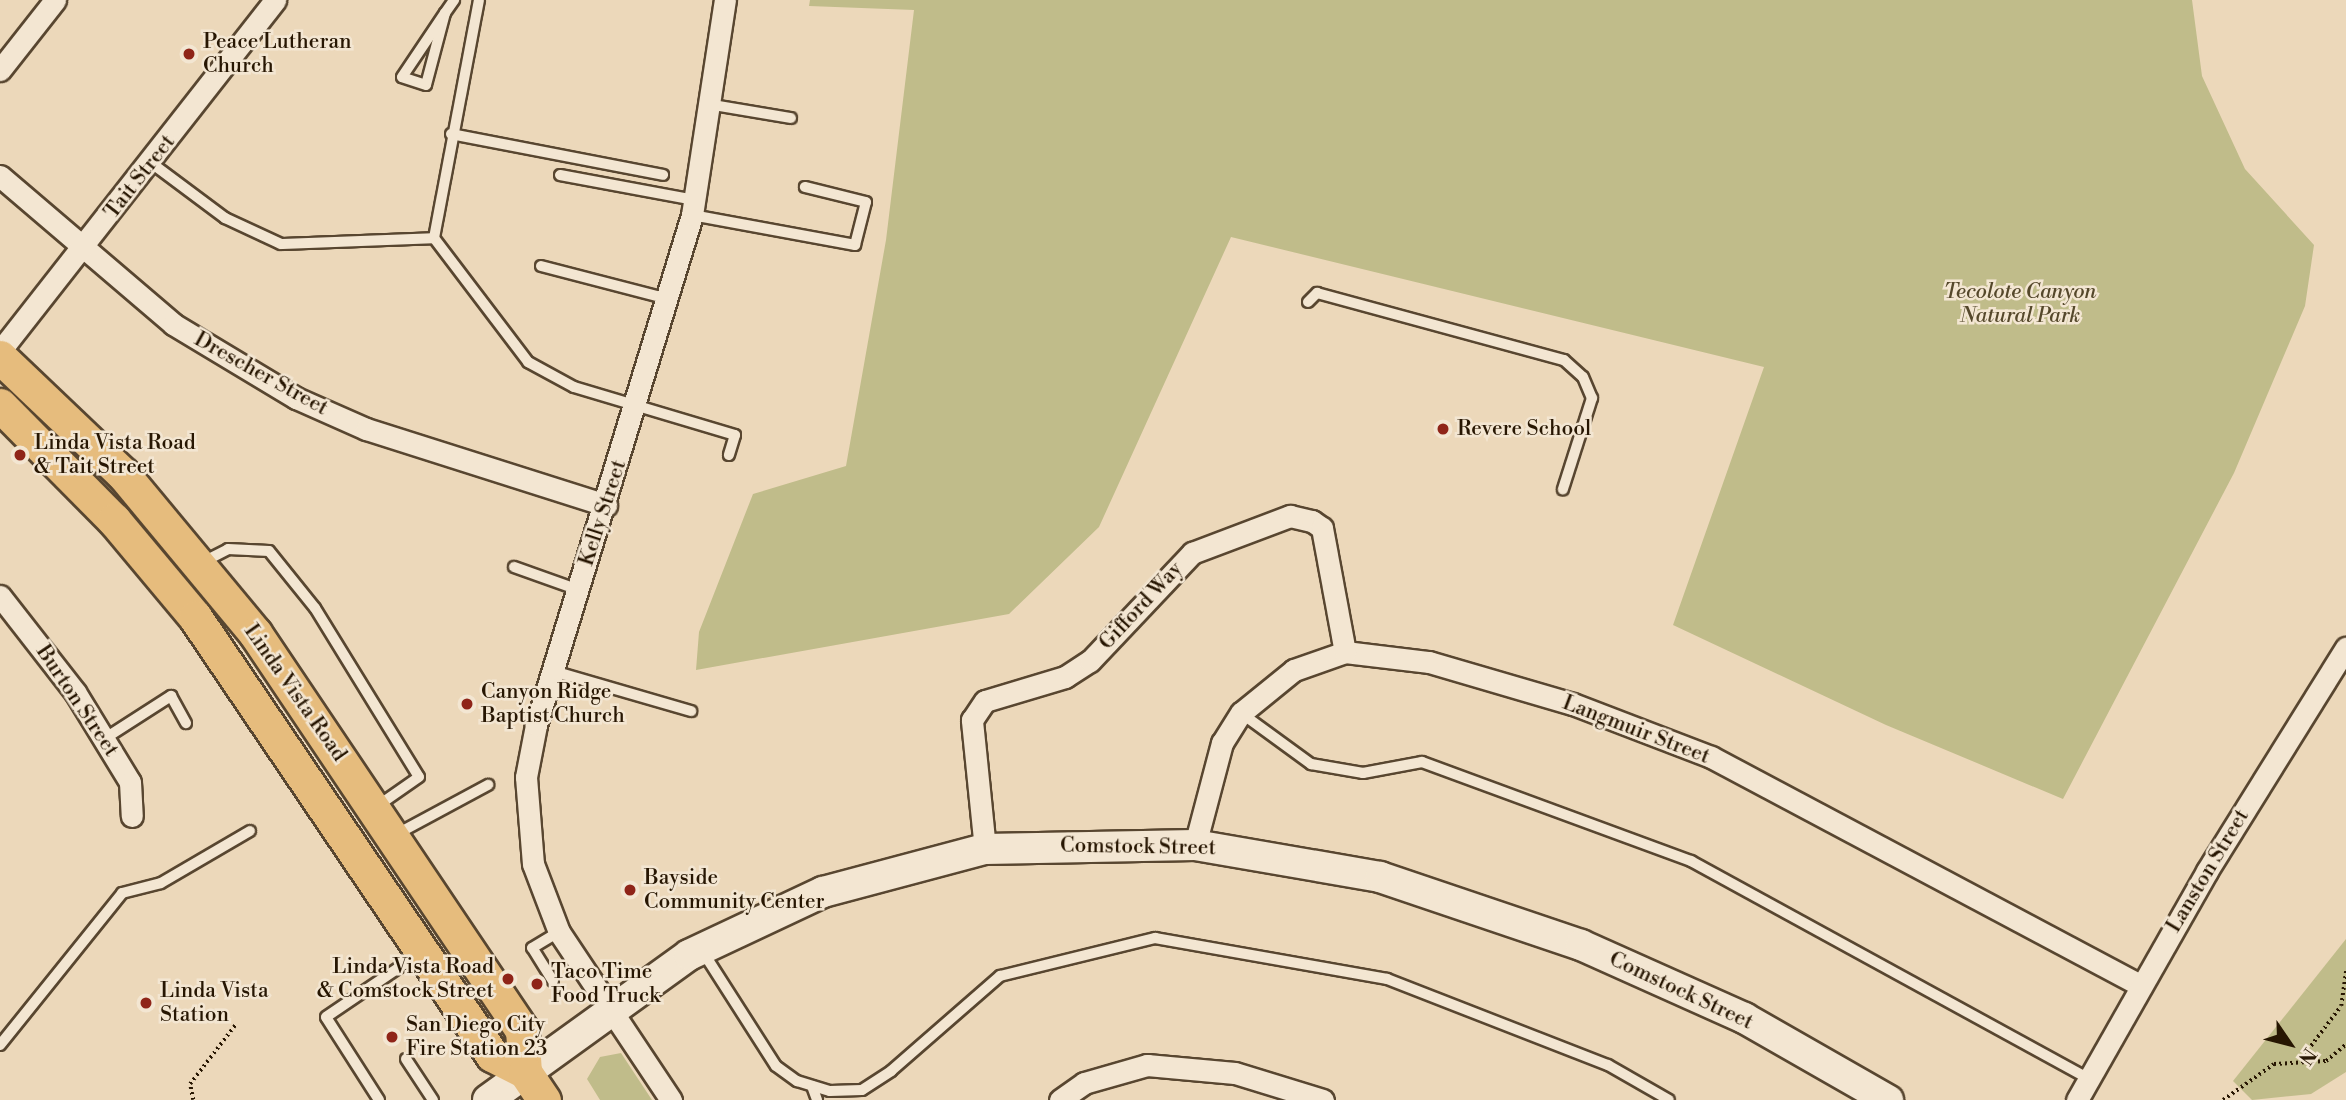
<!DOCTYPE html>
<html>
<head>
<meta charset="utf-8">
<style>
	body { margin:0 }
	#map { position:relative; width:2346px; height:1100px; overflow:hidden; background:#ecd8ba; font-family:"Libre Bodoni",serif }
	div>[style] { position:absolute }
	.green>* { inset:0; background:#c0bc8a }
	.path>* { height:3.5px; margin-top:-1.75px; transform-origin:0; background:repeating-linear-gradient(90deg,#271602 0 2px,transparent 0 5.5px) }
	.roads { filter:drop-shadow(2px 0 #584630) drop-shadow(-2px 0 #584630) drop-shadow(0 2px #584630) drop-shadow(0 -2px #584630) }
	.lane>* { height:10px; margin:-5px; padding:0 5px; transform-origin:5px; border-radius:5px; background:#f3e6d2 }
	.street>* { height:21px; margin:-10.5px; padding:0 10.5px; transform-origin:10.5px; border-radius:10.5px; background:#f3e6d2 }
	.secondary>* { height:30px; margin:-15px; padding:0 15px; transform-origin:15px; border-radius:15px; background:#f3e6d2 }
	.primary>* { height:33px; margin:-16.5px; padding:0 16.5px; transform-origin:16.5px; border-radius:16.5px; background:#e6bc7d }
	.dots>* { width:19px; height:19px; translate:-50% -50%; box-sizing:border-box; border:4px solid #f3e6d2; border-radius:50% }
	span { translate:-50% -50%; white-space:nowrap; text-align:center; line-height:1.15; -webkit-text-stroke:5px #f3e6d2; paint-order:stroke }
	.poi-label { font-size:21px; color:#271602 }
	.left { translate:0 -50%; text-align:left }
	.right { translate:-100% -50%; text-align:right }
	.street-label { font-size:21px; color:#271602 }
	.park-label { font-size:21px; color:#55482b; font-style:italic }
	.north { position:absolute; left:2255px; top:1009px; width:70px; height:70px; -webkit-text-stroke:5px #f3e6d2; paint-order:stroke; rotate:125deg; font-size:19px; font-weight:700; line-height:28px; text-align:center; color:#271602 }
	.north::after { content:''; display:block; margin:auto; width:24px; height:32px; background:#271602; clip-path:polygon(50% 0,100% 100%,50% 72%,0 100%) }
</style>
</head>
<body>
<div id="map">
	<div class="green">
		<i style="clip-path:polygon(810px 0,2192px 0,2202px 76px,2245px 169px,2314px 245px,2305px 306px,2234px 473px,2063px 799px,1886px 725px,1673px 625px,1764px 367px,1231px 237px,1099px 527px,1009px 614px,696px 670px,699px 632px,753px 494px,846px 466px,886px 240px,914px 10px,809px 6px)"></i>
		<i style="clip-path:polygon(2346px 939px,2346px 1072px,2311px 1094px,2252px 1100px,2233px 1081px)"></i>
		<i style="clip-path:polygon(621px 1053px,652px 1100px,600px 1100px,592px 1087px,587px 1079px,600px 1057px)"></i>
	</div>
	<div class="path">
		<i style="left:2301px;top:1059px;width:66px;rotate:-53deg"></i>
		<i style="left:2341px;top:1006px;width:37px;rotate:-82deg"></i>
		<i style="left:193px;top:1100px;width:16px;rotate:-101deg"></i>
		<i style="left:190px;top:1084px;width:76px;rotate:-52.5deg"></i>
		<i style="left:2223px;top:1100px;width:62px;rotate:-35.2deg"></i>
		<i style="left:2274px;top:1064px;width:52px;rotate:-3.3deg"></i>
		<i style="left:2326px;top:1061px;width:26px;rotate:-40deg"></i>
	</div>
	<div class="roads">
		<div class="lane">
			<i style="left:445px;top:13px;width:74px;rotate:104.8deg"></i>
			<i style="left:426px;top:85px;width:25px;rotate:-162deg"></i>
			<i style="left:402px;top:77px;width:77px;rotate:-56.1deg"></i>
			<i style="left:445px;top:13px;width:16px;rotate:-55deg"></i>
			<i style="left:713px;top:105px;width:79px;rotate:9.5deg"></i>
			<i style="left:451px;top:134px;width:216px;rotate:10.9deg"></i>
			<i style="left:150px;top:162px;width:94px;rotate:36.7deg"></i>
			<i style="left:225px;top:218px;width:62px;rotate:24.9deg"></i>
			<i style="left:281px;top:244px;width:153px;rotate:-2.2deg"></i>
			<i style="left:434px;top:238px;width:242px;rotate:-79.3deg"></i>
			<i style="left:560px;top:175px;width:137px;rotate:10.5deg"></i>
			<i style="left:692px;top:215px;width:166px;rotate:10.4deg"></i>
			<i style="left:855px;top:245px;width:44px;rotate:-75.7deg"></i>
			<i style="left:866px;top:202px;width:63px;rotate:-166.2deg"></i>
			<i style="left:434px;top:238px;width:156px;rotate:52.8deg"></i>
			<i style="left:528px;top:362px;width:52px;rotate:28.5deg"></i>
			<i style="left:574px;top:387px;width:168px;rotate:16.6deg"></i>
			<i style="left:735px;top:435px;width:21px;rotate:107deg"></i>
			<i style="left:541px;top:266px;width:132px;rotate:14.5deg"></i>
			<i style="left:1308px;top:302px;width:13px;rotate:-45deg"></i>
			<i style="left:1317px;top:293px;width:256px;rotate:15.2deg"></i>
			<i style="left:1564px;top:360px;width:25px;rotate:42deg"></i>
			<i style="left:1583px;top:377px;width:23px;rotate:67deg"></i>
			<i style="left:1592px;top:398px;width:96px;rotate:107.7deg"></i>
			<i style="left:201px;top:563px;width:30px;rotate:-27deg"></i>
			<i style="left:228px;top:549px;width:41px;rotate:2.8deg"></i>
			<i style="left:269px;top:551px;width:73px;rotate:51.1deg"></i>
			<i style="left:315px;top:608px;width:198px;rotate:58.4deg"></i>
			<i style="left:419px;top:777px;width:52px;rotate:145.1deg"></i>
			<i style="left:514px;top:567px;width:69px;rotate:19.5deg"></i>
			<i style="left:553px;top:671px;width:144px;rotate:16.2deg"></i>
			<i style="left:1241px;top:713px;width:87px;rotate:36.1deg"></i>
			<i style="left:1311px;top:764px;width:53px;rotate:9.8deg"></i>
			<i style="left:1363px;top:773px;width:60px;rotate:-10.6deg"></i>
			<i style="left:1422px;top:762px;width:287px;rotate:20.2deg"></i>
			<i style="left:1691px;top:861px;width:454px;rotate:28.7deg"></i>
			<i style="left:104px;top:739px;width:80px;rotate:-32.7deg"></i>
			<i style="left:171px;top:696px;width:31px;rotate:61deg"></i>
			<i style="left:395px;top:835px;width:106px;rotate:-28.3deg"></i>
			<i style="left:703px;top:952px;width:135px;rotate:57.4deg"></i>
			<i style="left:776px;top:1066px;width:26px;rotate:36deg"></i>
			<i style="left:797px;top:1081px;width:34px;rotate:17deg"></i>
			<i style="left:830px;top:1091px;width:32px;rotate:-2deg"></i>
			<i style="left:862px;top:1090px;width:35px;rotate:-33deg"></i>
			<i style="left:891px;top:1071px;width:145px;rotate:-41.1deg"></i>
			<i style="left:1000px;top:976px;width:160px;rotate:-13.8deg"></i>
			<i style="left:1155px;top:938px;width:236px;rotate:10deg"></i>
			<i style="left:1387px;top:979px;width:237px;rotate:21.3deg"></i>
			<i style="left:1608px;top:1065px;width:70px;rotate:29.8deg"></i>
			<i style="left:553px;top:981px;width:39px;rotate:-122deg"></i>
			<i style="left:532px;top:948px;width:31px;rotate:-31deg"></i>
			<i style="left:0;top:1045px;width:195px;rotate:-51.2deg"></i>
			<i style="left:122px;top:893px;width:40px;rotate:-14.4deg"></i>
			<i style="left:161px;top:883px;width:103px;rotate:-30.3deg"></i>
			<i style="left:406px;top:1059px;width:49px;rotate:56.6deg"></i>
			<i style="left:812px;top:1086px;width:15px;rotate:70deg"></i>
			<i style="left:379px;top:1100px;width:98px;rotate:-122.6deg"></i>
			<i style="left:326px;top:1017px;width:112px;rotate:-34.1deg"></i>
		</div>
		<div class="street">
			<i style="left:0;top:70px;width:89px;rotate:-51.8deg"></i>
			<i style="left:0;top:176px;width:228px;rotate:40.5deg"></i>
			<i style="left:173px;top:324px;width:144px;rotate:31deg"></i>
			<i style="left:296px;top:398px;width:77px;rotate:23.9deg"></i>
			<i style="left:366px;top:429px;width:252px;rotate:17.6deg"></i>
			<i style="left:0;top:351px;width:446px;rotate:-51.9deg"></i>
			<i style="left:0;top:596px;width:122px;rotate:52deg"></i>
			<i style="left:75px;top:692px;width:105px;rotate:58.6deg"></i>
			<i style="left:130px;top:782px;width:34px;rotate:87deg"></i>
			<i style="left:1195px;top:845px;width:106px;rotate:-75.2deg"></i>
			<i style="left:1222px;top:743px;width:36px;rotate:-58deg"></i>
			<i style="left:1241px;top:713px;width:68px;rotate:-39.1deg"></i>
			<i style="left:1294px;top:670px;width:54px;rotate:-19.4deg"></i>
			<i style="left:1345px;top:652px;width:85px;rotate:6.8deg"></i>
			<i style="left:1429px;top:662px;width:150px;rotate:16.3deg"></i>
			<i style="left:1573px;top:704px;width:148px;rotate:21deg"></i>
			<i style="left:1711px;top:757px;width:487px;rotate:28deg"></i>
			<i style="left:985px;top:849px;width:130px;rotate:-95.8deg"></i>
			<i style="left:972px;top:720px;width:23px;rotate:-56deg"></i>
			<i style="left:985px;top:701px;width:84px;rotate:-16.7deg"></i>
			<i style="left:1065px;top:677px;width:30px;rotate:-33deg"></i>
			<i style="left:1090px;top:661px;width:149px;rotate:-46.6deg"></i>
			<i style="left:1192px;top:553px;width:105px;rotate:-20.7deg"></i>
			<i style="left:1290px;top:516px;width:23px;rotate:13deg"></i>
			<i style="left:1312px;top:521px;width:12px;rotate:35deg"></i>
			<i style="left:1322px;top:528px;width:126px;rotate:79.5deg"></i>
			<i style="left:671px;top:1100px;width:202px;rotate:-123.7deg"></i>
			<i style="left:559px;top:932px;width:73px;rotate:-110.9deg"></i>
			<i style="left:533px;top:864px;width:87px;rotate:-94.6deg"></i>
			<i style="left:526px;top:777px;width:53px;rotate:-79.1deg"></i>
			<i style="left:536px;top:725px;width:533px;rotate:-72.99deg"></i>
			<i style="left:692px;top:215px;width:218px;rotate:-81.3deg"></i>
			<i style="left:1060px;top:1100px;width:29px;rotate:-35deg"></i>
			<i style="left:1084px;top:1083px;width:66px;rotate:-15.9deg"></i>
			<i style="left:1147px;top:1065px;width:88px;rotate:5.2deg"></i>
			<i style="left:1235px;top:1073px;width:92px;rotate:17.1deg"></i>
			<i style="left:2077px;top:1100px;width:263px;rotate:-60.4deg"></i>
			<i style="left:2207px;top:871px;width:263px;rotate:-58.1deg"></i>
		</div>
		<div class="secondary">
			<i style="left:488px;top:1100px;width:248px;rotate:-35.8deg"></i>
			<i style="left:689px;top:955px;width:148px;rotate:-25.2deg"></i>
			<i style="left:823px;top:892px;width:168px;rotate:-14.9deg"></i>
			<i style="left:985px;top:849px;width:210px;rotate:-1.1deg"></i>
			<i style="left:1195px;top:845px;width:188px;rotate:9.8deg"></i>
			<i style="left:1380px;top:877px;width:212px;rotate:18.7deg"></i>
			<i style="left:1581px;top:945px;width:179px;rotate:24.1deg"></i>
			<i style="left:1744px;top:1018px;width:166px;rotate:29.7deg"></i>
		</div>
		<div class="primary">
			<i style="left:0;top:357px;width:170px;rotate:43.6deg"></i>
			<i style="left:123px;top:474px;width:207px;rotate:50.3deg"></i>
			<i style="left:255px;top:633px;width:478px;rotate:56.1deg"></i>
			<i style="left:522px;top:1030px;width:42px;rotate:85.9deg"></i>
			<i style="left:0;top:405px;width:162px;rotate:45.3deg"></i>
			<i style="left:114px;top:520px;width:126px;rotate:50.1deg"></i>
			<i style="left:195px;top:617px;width:529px;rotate:55.86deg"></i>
			<i style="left:492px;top:1055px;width:37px;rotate:27deg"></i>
			<i style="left:525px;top:1072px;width:34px;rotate:56deg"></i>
		</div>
	</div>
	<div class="dots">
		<i style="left:189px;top:54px;background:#8f2418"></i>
		<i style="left:1443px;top:429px;background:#8f2418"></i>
		<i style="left:20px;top:455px;background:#8f2418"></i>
		<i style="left:467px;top:704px;background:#8f2418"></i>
		<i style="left:630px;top:890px;background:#8f2418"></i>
		<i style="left:508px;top:979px;background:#8f2418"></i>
		<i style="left:537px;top:984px;background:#8f2418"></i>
		<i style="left:146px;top:1003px;background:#8f2418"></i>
		<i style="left:392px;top:1037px;background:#8f2418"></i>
	</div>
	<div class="poi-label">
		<span class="left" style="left:203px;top:54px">Peace Lutheran<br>Church</span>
		<span class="left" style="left:1457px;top:429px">Revere School</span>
		<span class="left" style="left:34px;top:455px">Linda Vista Road<br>&amp; Tait Street</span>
		<span class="left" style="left:481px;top:704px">Canyon Ridge<br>Baptist Church</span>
		<span class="left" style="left:644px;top:890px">Bayside<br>Community Center</span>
		<span class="right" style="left:494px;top:979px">Linda Vista Road<br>&amp; Comstock Street</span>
		<span class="left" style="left:551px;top:984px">Taco Time<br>Food Truck</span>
		<span class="left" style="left:160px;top:1003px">Linda Vista<br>Station</span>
		<span class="left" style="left:406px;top:1037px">San Diego City<br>Fire Station 23</span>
	</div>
	<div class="street-label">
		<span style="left:140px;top:177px;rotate:-52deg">Tait Street</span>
		<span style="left:261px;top:374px;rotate:29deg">Drescher Street</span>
		<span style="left:603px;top:513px;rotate:-72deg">Kelly Street</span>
		<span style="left:1141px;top:606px;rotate:-47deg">Gifford Way</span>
		<span style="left:295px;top:693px;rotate:55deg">Linda Vista Road</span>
		<span style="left:77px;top:701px;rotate:56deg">Burton Street</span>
		<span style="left:1636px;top:730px;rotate:21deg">Langmuir Street</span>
		<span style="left:1138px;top:847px;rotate:1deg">Comstock Street</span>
		<span style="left:2208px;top:871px;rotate:-59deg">Lanston Street</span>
		<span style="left:1681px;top:991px;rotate:25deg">Comstock Street</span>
	</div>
	<div class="park-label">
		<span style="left:2020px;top:304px">Tecolote Canyon<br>Natural Park</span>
	</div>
	<div class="north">N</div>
</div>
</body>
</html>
